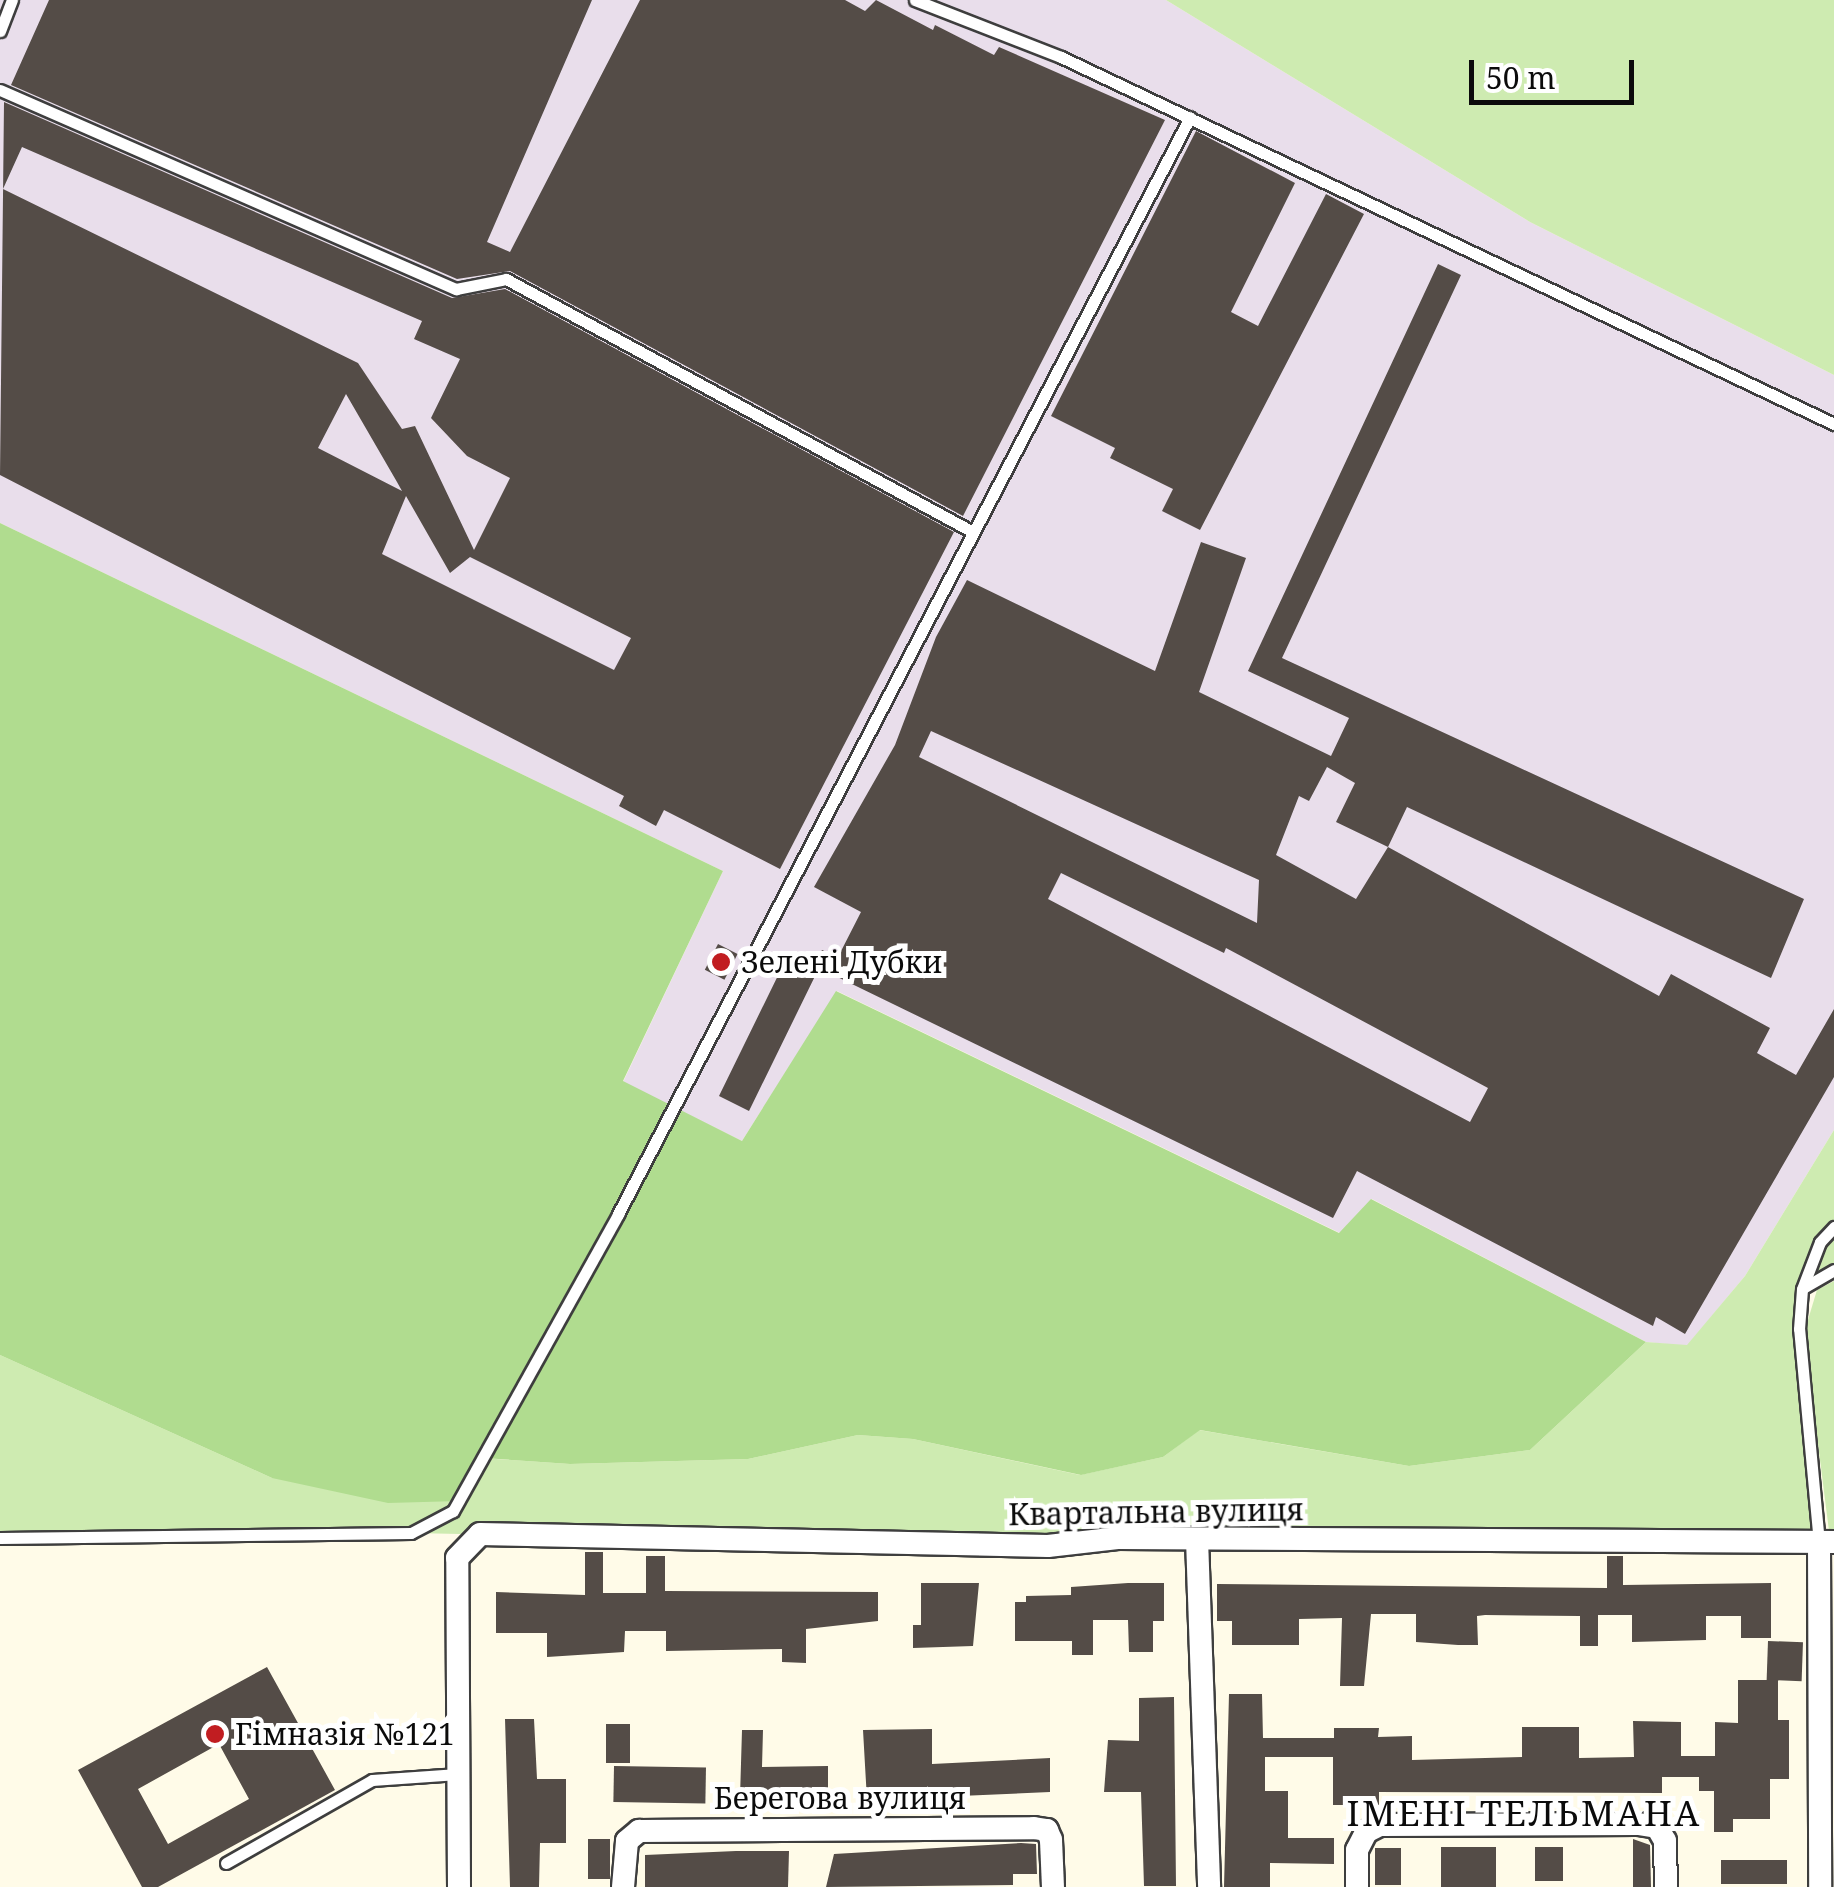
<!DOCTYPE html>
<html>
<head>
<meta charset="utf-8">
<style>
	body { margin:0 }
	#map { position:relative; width:1834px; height:1887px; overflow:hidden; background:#fffbe8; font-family:"Noto Serif",serif }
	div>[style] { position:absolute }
	.industrial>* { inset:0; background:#e9deeb }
	.green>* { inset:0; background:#ceebb1 }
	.forest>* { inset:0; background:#b0dc8f }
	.building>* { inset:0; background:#544c47; transform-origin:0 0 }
	.roads { filter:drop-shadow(2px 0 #3e3e3e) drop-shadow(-2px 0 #3e3e3e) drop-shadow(0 2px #3e3e3e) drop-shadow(0 -2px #3e3e3e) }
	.service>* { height:11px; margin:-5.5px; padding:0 5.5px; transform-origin:5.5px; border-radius:5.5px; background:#fff }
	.minor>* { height:22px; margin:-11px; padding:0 11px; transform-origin:11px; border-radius:11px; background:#fff }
	.dots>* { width:28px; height:28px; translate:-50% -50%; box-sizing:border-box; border:5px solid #fff; border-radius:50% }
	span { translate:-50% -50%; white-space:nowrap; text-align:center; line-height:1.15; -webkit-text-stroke:10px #fff; paint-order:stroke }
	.poi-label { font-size:30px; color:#0b0b0b }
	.left { translate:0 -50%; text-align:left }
	.street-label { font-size:30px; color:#0b0b0b }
	.quarter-label { font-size:35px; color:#0b0b0b; letter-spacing:2.5px }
	.scale { position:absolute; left:1469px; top:60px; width:165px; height:45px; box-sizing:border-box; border:5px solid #0b0b0b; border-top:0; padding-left:12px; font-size:30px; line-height:35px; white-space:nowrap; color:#0b0b0b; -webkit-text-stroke:8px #fff; paint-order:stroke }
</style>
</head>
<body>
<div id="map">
	<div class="industrial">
		<i style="clip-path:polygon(0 0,1166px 0,1530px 222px,1834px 375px,1834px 1130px,1745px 1276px,1687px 1346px,1646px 1342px,1372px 1199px,1340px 1233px,837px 991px,742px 1141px,623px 1082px,723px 871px,0 523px)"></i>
	</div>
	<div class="green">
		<i style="clip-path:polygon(1166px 0,1834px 0,1834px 375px,1530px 222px)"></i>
		<i style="clip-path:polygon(1834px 1130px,1834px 1227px,1809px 1275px,1834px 1236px,1834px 1267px,1802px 1289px,1819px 1543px,1048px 1546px,411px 1533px,0 1538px,0 1355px,272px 1478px,482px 1458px,570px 1464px,748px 1459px,858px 1435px,913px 1439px,1080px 1475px,1163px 1457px,1199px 1430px,1409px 1466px,1530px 1450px,1646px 1342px,1687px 1345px,1745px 1276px)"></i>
		<i style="clip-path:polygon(1834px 1281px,1834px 1530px,1829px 1531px,1804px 1333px,1817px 1290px)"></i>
	</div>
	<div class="forest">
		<i style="clip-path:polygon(0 523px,723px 871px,623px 1081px,742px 1141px,836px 991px,1339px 1233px,1371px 1199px,1646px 1342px,1530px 1450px,1409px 1466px,1200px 1430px,1163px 1457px,1081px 1475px,913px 1439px,858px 1435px,748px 1459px,570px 1464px,483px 1458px,459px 1501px,388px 1503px,272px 1478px,0 1355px)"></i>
	</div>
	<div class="building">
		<i style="clip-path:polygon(49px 0,592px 0,487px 242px,510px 252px,640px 0,845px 0,865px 11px,876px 0,933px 30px,935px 25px,994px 55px,999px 47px,1165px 120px,963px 516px,510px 271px,457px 279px,11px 85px)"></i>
		<i style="clip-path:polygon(evenodd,4px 102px,452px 298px,505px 289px,954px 532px,780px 869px,664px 810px,656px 826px,619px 806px,624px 796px,0 475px,4px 102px,22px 147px,422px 321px,414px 339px,460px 359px,431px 418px,467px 456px,510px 478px,474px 550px,415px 426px,402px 429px,358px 363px,3px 189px,22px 147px,4px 102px,346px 394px,397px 482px,402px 491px,318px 448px,346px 394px,4px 102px,406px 496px,450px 573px,470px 557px,631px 638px,614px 670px,382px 554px,406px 496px)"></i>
		<i style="clip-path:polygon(1196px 131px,1295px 183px,1231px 312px,1258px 326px,1326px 194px,1364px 214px,1200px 530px,1162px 511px,1173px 489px,1110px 458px,1115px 448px,1051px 416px)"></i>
		<i style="clip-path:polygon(evenodd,1438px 264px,1461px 275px,1282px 658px,1804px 899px,1771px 978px,1407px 807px,1388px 847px,1659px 996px,1671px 974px,1770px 1028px,1757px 1053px,1796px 1075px,1834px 1009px,1834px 1077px,1685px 1334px,1656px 1317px,1653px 1326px,1357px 1171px,1333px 1218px,819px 968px,749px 1111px,719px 1096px,789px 953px,814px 965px,822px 950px,838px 957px,861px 912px,814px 887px,895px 745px,936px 637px,967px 580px,1155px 671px,1201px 542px,1246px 558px,1199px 692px,1331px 756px,1349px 718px,1248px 671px,1438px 264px,931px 731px,1259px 880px,1257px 923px,919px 757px,931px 731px,1438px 264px,1327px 767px,1355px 783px,1336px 822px,1388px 847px,1356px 899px,1276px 855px,1299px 796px,1309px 801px,1327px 767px,1438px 264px,1061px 873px,1224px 953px,1226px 948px,1488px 1088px,1470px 1122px,1048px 899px,1061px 873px)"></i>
		<i style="left:718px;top:944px;width:22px;height:29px;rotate:27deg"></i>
		<i style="clip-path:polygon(585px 1552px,603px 1552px,603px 1593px,646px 1593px,646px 1556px,665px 1556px,665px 1591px,878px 1592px,878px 1621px,806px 1629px,806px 1663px,782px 1662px,782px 1649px,666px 1651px,666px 1631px,625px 1631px,624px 1652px,547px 1657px,547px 1633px,496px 1633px,496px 1592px,585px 1595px)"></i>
		<i style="clip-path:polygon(1607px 1556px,1623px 1556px,1623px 1585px,1771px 1583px,1771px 1638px,1741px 1638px,1741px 1616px,1706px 1616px,1706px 1640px,1632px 1642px,1632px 1615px,1598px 1615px,1598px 1646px,1580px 1646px,1580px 1616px,1485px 1615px,1477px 1616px,1478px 1645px,1458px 1645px,1416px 1642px,1416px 1614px,1371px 1614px,1364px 1686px,1340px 1686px,1342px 1618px,1299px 1619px,1299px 1645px,1232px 1645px,1232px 1621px,1217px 1621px,1217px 1584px,1607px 1588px)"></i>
		<i style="clip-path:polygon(921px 1583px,979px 1583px,973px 1646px,913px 1648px,913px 1625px,921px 1625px)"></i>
		<i style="clip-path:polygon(1128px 1583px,1164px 1583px,1164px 1621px,1153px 1621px,1153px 1652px,1129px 1652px,1128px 1620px,1093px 1620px,1093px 1655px,1072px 1655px,1072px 1641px,1015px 1641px,1015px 1602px,1026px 1602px,1026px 1596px,1071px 1595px,1071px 1587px)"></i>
		<i style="left:1768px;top:1641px;width:35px;height:39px;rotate:2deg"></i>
		<i style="clip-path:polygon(evenodd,267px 1667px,335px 1790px,158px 1887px,142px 1887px,78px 1770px,267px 1667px,219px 1744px,249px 1799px,168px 1844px,138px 1789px,219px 1744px)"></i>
		<i style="clip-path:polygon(1738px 1680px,1778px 1680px,1778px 1720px,1789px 1720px,1789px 1779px,1770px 1779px,1770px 1819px,1733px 1819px,1733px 1832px,1714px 1832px,1714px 1791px,1699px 1791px,1699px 1777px,1662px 1777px,1662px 1793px,1379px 1792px,1379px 1805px,1333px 1805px,1333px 1757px,1265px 1757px,1265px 1791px,1288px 1791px,1288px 1838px,1334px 1838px,1334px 1864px,1270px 1863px,1270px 1887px,1224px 1887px,1229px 1694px,1262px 1694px,1263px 1738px,1334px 1738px,1334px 1728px,1379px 1728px,1378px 1737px,1412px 1736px,1412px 1760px,1522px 1757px,1522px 1727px,1579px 1727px,1579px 1758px,1634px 1757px,1633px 1721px,1681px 1722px,1681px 1756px,1715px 1756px,1715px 1722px,1738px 1723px)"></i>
		<i style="clip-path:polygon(1174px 1697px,1176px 1886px,1144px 1886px,1141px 1792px,1104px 1792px,1108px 1740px,1139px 1741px,1139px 1698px)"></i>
		<i style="clip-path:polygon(505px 1719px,534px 1719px,537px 1779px,566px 1779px,566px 1843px,540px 1843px,539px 1887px,510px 1887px)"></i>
		<i style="left:606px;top:1724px;width:24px;height:39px"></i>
		<i style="clip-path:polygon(932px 1729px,932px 1764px,1050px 1758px,1050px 1792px,867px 1800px,863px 1730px)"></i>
		<i style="clip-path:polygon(742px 1730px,763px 1730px,762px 1767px,828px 1766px,828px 1801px,740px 1797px)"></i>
		<i style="left:614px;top:1766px;width:92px;height:36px;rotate:1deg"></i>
		<i style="left:588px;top:1839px;width:22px;height:40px"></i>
		<i style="clip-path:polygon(1633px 1839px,1650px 1845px,1651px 1887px,1633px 1887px)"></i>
		<i style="clip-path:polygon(1021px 1843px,1036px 1844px,1037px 1874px,1013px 1874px,1013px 1885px,826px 1887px,834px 1854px)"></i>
		<i style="left:1441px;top:1847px;width:55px;height:40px"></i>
		<i style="left:1535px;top:1847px;width:28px;height:34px"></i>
		<i style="left:1375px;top:1848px;width:26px;height:37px"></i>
		<i style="clip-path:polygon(736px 1851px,789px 1851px,788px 1887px,645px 1887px,645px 1855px)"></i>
		<i style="left:1721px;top:1860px;width:66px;height:24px"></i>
	</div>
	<div class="roads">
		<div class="service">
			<i style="left:915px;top:0;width:157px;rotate:21.3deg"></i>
			<i style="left:1061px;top:57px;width:856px;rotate:25.4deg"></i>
			<i style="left:0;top:31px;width:33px;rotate:-69deg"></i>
			<i style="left:0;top:90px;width:498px;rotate:23.6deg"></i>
			<i style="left:456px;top:289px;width:51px;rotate:-11.3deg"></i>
			<i style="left:506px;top:279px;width:531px;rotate:28.45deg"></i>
			<i style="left:1803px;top:1288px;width:36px;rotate:-30deg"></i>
			<i style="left:0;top:1538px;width:411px;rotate:-0.7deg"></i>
			<i style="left:411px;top:1533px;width:47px;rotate:-27.6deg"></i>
			<i style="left:453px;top:1511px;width:340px;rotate:-60.9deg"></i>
			<i style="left:618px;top:1214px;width:1237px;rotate:-62.46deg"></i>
			<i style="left:1819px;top:1543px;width:215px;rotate:-95.3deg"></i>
			<i style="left:1799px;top:1329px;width:40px;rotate:-85.7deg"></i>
			<i style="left:1802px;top:1289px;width:50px;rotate:-69deg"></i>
			<i style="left:1820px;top:1242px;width:21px;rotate:-47deg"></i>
			<i style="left:226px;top:1863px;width:168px;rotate:-29.6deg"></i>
			<i style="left:372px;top:1780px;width:86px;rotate:-4deg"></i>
		</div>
		<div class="minor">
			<i style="left:1197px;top:1539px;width:348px;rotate:88deg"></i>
			<i style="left:1819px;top:1543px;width:344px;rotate:89.8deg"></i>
			<i style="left:459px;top:1887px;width:329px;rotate:-90.3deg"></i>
			<i style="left:457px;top:1558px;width:33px;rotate:-46deg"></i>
			<i style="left:480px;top:1534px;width:568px;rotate:1.21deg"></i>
			<i style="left:1048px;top:1546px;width:70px;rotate:-6.5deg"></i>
			<i style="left:1118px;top:1538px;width:716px;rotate:0.32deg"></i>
			<i style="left:623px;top:1887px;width:46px;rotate:-85deg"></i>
			<i style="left:627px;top:1841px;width:16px;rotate:-40deg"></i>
			<i style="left:639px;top:1831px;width:395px;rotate:-0.4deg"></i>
			<i style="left:1034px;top:1828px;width:13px;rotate:9deg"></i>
			<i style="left:1047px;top:1830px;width:11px;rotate:68deg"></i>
			<i style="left:1051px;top:1840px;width:47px;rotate:87.6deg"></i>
			<i style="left:1357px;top:1887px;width:37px;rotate:-90deg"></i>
			<i style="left:1357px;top:1850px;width:20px;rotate:-63deg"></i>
			<i style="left:1366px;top:1832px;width:16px;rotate:-27deg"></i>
			<i style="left:1380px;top:1825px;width:258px;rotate:-0.2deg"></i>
			<i style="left:1638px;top:1824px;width:19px;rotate:9deg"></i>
			<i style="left:1657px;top:1827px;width:16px;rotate:60deg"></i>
			<i style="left:1665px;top:1841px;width:46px;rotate:88.8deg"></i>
		</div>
	</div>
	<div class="dots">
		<i style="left:721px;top:962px;background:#c11d21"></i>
		<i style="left:215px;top:1734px;background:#c11d21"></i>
	</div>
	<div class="poi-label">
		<span class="left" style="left:741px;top:962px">Зелені Дубки</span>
		<span class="left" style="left:235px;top:1734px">Гімназія №121</span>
	</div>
	<div class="street-label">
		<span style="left:1156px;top:1512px;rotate:-1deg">Квартальна вулиця</span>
		<span style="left:840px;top:1798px">Берегова вулиця</span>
	</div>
	<div class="quarter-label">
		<span style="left:1524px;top:1813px">ІМЕНІ ТЕЛЬМАНА</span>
	</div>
	<div class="scale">50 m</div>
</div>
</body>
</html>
